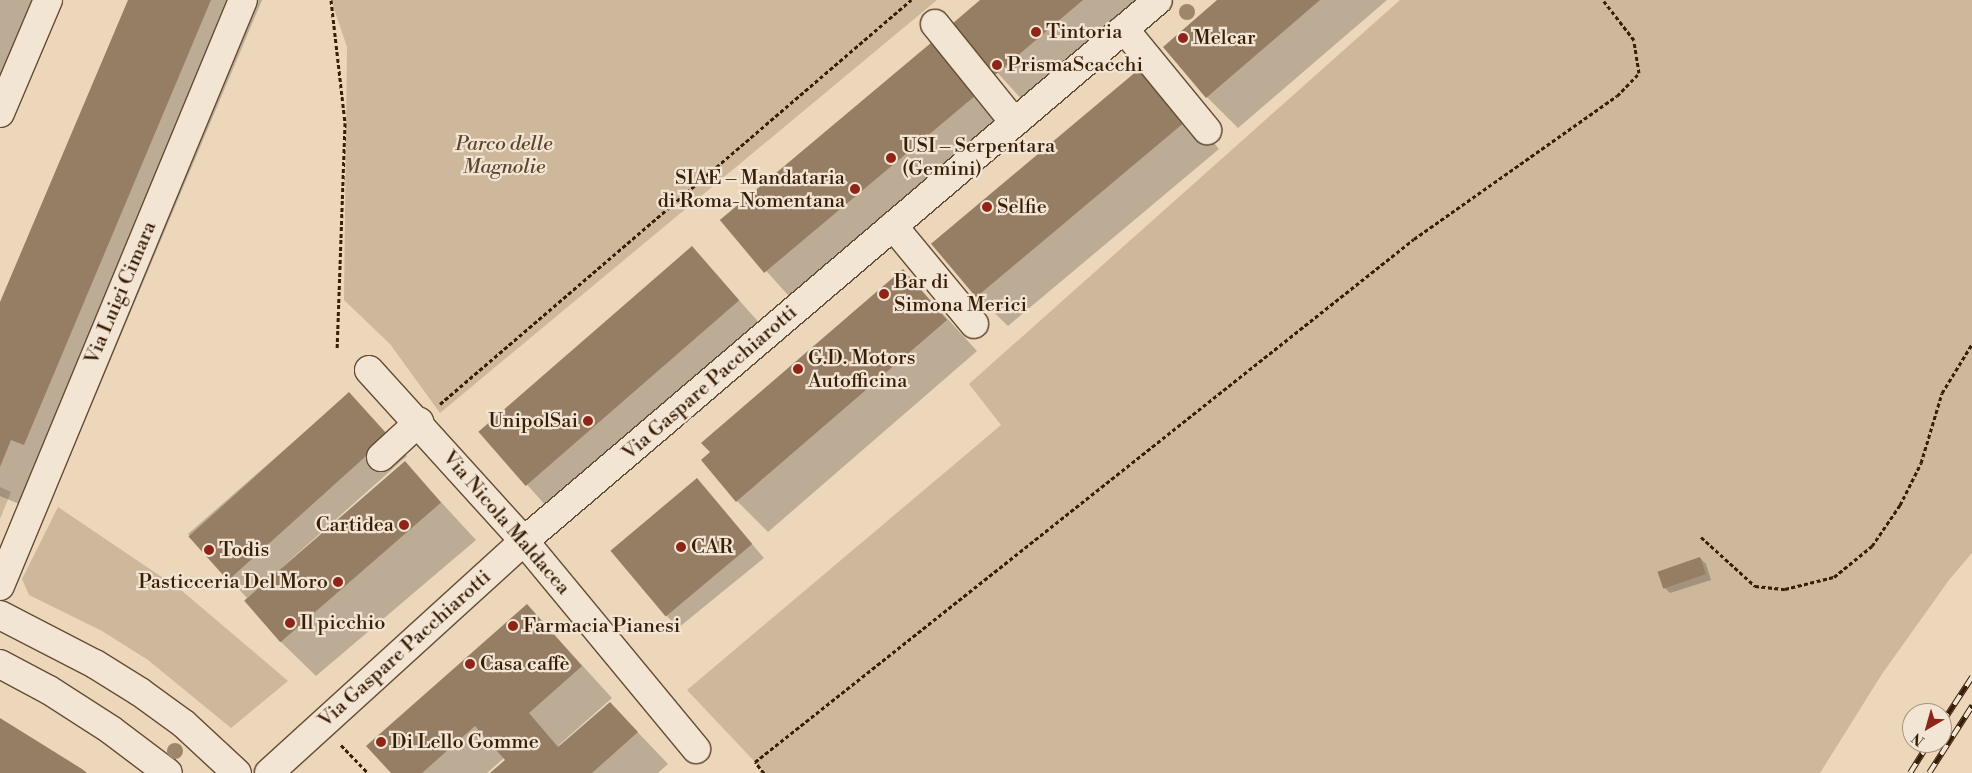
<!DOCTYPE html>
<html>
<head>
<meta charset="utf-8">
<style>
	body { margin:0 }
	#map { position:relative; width:1972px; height:773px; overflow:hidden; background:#ecd7bb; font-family:"Libre Bodoni",serif }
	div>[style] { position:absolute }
	.green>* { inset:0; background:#cdb89c }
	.shadow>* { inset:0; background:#0003; transform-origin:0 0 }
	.building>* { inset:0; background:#967e65; transform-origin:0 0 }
	.path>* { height:3px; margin-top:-1.5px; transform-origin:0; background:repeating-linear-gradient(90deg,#381e07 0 4px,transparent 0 6.5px) }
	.roads { filter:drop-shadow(1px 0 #654c34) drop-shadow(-1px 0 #654c34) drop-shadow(0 1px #654c34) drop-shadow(0 -1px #654c34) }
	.minor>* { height:28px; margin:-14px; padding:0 14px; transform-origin:14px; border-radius:14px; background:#f3e5d3 }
	.rail>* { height:5.5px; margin-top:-2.75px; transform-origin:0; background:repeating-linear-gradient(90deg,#f3e5d3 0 11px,#381e07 0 22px); box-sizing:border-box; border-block:1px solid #381e07 }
	.trees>* { width:16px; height:16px; margin:-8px; border-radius:50%; background:#9d866c }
	.dots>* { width:14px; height:14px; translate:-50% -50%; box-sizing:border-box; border:2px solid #f3e5d3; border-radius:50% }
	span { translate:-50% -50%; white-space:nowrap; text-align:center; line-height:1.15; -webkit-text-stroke:4.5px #f3e5d3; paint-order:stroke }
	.poi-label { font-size:20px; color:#381e07 }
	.left { translate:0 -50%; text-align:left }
	.right { translate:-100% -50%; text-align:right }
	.park-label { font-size:20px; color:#5d442c; font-style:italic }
	.street-label { font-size:20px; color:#381e07 }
	.north { position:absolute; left:1902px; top:703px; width:50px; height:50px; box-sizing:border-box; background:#f3e5d3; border:1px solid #a89581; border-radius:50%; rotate:218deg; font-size:14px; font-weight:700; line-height:20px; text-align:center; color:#381e07 }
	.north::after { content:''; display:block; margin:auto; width:18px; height:22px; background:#8f2418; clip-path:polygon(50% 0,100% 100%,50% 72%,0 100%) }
</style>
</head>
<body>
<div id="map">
	<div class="green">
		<i style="clip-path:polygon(331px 0,937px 0,440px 413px,390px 344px,344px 300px,347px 47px)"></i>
		<i style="clip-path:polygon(1400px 0,1972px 0,1972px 553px,1949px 580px,1882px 674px,1820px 773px,759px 773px,762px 771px,755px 762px,687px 690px,1001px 425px,969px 384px)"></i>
		<i style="clip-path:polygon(0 487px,11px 492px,0 519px)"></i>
		<i style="clip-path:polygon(58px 507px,181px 590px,288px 681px,231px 728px,148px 660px,102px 631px,29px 595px,22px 579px)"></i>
	</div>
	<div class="shadow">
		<i style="clip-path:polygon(0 0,49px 0,0 119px)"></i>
		<i style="clip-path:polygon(130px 0,262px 0,60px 480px,48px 475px,33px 510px,0 496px,0 305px)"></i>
		<i style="clip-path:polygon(982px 0,1150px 0,1027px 105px,953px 24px)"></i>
		<i style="clip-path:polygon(1219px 0,1387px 0,1238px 128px,1207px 97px)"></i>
		<i style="left:932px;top:44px;width:110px;height:275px;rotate:48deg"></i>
		<i style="clip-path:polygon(1175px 97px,1219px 149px,1008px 326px,977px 296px)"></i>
		<i style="left:692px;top:248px;width:113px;height:281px;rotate:48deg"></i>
		<i style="clip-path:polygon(903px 270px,977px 351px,768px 532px,737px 501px)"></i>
		<i style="clip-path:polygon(349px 393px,407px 456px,279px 570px,405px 463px,476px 540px,316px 676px,280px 641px,245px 600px,247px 598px,188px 534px)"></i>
		<i style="clip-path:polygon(697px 480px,764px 558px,678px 628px,666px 615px)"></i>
		<i style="clip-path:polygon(1700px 558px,1706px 564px,1711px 580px,1670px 593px,1664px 587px)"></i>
		<i style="clip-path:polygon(527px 605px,612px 698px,559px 745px,561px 747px,610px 703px,668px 764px,658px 773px,492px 773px,506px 761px,504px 758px,487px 773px,392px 773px)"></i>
	</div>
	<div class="building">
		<i style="clip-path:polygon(128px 0,211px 0,24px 445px,11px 440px,0 467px,0 302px)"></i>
		<i style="clip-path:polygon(980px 0,1083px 0,995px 75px,952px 24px)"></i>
		<i style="clip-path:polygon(1217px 0,1320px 0,1206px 98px,1163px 47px)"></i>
		<i style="left:932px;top:42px;width:69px;height:277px;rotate:50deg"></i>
		<i style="left:1144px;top:65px;width:70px;height:278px;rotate:50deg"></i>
		<i style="left:692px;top:246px;width:72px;height:283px;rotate:49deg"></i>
		<i style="clip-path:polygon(903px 269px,947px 320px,736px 502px,701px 460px,710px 452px,701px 443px)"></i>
		<i style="left:349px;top:392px;width:59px;height:216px;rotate:48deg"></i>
		<i style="left:405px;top:461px;width:55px;height:213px;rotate:49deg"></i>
		<i style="left:697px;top:478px;width:86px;height:113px;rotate:50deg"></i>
		<i style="left:1700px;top:557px;width:18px;height:45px;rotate:71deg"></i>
		<i style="clip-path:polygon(527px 604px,582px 666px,529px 713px,558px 747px,610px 702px,638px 732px,592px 773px,490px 773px,505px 760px,475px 726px,422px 773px,391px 773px,366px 746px)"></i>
		<i style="clip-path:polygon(0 718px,82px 769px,87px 773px,0 773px)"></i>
	</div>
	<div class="path">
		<i style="left:331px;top:0;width:124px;rotate:83.5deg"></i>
		<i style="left:345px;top:123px;width:227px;rotate:92deg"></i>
		<i style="left:440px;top:404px;width:621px;rotate:-40.62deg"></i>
		<i style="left:1701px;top:537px;width:73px;rotate:42.2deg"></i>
		<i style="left:1755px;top:586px;width:30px;rotate:6deg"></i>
		<i style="left:1785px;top:589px;width:50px;rotate:-13.8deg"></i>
		<i style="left:1834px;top:577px;width:49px;rotate:-39.2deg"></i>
		<i style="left:1872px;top:546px;width:50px;rotate:-55.7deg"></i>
		<i style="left:1900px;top:505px;width:47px;rotate:-63.4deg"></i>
		<i style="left:1921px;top:463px;width:73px;rotate:-73.3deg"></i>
		<i style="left:1942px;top:393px;width:57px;rotate:-58.5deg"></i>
		<i style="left:341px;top:745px;width:39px;rotate:46deg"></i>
		<i style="left:764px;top:773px;width:14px;rotate:-129deg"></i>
		<i style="left:755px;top:762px;width:841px;rotate:-38.44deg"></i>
		<i style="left:1414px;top:239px;width:248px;rotate:-35.2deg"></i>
		<i style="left:1617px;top:96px;width:32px;rotate:-46deg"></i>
		<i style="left:1639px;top:73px;width:33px;rotate:-99deg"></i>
		<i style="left:1634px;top:40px;width:51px;rotate:-127.8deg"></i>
	</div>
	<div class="roads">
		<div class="minor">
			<i style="left:935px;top:24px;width:126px;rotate:51.1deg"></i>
			<i style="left:1124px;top:29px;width:131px;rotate:50.6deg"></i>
			<i style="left:0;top:113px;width:123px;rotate:-67deg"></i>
			<i style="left:893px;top:226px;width:127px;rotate:50.4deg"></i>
			<i style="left:369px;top:370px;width:231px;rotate:47.8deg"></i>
			<i style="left:524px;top:541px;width:270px;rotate:50.4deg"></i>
			<i style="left:381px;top:457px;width:52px;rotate:-42.6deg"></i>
			<i style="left:0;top:586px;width:634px;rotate:-67.48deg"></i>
			<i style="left:0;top:615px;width:107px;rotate:27.3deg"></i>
			<i style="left:95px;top:664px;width:53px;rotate:31.9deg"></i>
			<i style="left:140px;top:692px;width:54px;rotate:36deg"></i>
			<i style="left:184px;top:724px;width:72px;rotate:42.8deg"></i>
			<i style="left:0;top:664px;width:55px;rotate:28deg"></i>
			<i style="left:49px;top:690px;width:74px;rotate:32.8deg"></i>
			<i style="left:111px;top:730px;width:71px;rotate:37deg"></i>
			<i style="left:269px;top:773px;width:345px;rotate:-42.3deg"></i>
			<i style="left:524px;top:541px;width:833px;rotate:-40.47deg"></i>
		</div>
	</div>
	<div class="rail">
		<i style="left:1942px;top:723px;width:55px;rotate:-56.9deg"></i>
		<i style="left:1910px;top:773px;width:36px;rotate:-58deg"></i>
		<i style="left:1929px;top:773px;width:80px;rotate:-57.3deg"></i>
	</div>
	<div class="trees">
		<i style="left:1187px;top:12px"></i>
		<i style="left:175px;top:751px"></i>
	</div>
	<div class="dots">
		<i style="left:1036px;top:32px;background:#8f2418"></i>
		<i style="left:1183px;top:38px;background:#8f2418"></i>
		<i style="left:997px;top:65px;background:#8f2418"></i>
		<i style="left:891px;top:158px;background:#8f2418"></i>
		<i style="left:855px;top:189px;background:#8f2418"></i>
		<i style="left:987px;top:207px;background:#8f2418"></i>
		<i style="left:884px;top:294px;background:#8f2418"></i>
		<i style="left:798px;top:369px;background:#8f2418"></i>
		<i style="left:588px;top:421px;background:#8f2418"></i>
		<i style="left:404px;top:525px;background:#8f2418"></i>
		<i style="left:681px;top:547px;background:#8f2418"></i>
		<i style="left:209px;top:550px;background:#8f2418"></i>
		<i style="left:338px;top:582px;background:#8f2418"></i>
		<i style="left:290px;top:623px;background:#8f2418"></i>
		<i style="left:513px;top:626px;background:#8f2418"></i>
		<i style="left:470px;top:664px;background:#8f2418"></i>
		<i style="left:381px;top:742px;background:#8f2418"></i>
	</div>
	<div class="poi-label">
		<span class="left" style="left:1046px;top:32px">Tintoria</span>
		<span class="left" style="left:1193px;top:38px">Melcar</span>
		<span class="left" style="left:1007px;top:65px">PrismaScacchi</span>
		<span class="left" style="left:902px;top:158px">USI – Serpentara<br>(Gemini)</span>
		<span class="right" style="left:845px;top:190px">SIAE – Mandataria<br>di Roma-Nomentana</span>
		<span class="left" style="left:997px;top:207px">Selfie</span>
		<span class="left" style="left:894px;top:294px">Bar di<br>Simona Merici</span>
		<span class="left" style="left:808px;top:370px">G.D. Motors<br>Autofficina</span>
		<span class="right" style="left:578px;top:421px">UnipolSai</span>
		<span class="right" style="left:394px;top:525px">Cartidea</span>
		<span class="left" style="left:691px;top:547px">CAR</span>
		<span class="left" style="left:219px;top:550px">Todis</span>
		<span class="right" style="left:328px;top:582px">Pasticceria Del Moro</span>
		<span class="left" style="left:300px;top:623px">Il picchio</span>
		<span class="left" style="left:523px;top:626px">Farmacia Pianesi</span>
		<span class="left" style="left:480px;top:664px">Casa caffè</span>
		<span class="left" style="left:391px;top:742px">Di Lello Gomme</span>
	</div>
	<div class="park-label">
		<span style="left:504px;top:156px">Parco delle<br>Magnolie</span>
	</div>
	<div class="street-label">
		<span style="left:121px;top:293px;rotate:-67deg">Via Luigi Cimara</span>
		<span style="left:710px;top:383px;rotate:-41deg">Via Gaspare Pacchiarotti</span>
		<span style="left:506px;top:523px;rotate:49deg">Via Nicola Maldacea</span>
		<span style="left:405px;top:649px;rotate:-42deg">Via Gaspare Pacchiarotti</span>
	</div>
	<div class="north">N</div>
</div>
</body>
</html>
